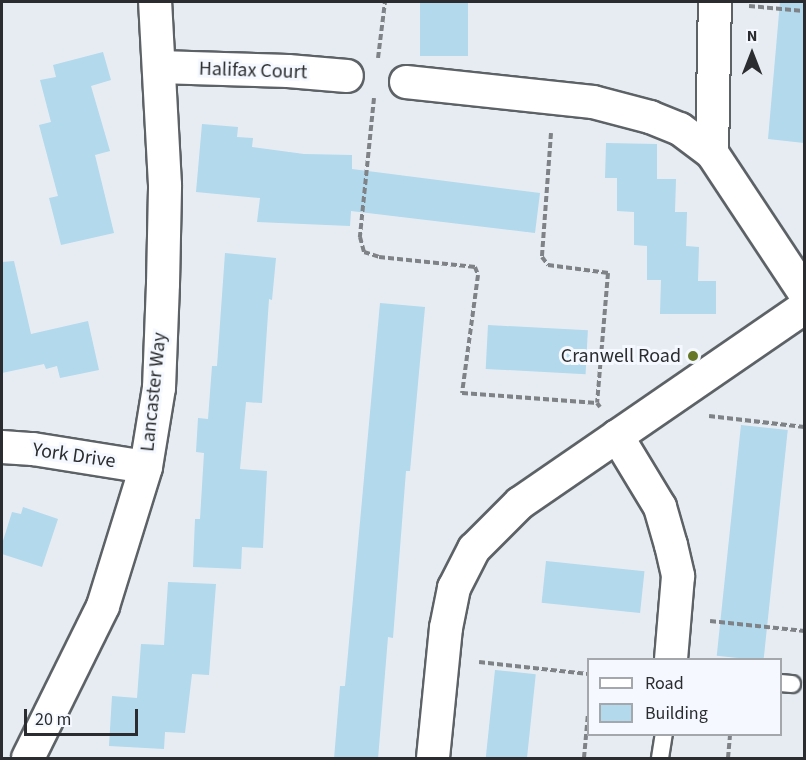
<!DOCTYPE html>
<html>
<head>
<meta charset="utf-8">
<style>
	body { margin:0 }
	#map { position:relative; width:806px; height:760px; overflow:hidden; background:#e7ecf3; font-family:"Source Sans 3",sans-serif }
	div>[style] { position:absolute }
	.building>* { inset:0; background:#b2d9ec; transform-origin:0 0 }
	.path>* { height:4px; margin-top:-2px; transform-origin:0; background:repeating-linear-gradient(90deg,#7f8387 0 6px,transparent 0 9px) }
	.roads { filter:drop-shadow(2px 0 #5d6267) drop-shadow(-2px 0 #5d6267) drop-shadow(0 2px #5d6267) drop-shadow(0 -2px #5d6267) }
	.lane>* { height:16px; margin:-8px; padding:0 8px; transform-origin:8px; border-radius:8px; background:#fff }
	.street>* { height:32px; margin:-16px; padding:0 16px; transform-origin:16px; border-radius:16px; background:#fff }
	.dots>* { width:16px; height:16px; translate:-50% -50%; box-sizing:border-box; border:3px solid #f5f9ff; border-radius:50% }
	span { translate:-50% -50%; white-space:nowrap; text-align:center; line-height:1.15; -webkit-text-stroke:6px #f5f9ff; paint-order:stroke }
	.street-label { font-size:20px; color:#2a2c2f }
	.poi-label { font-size:20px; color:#2a2c2f }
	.right { translate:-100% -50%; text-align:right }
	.frame { position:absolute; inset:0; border:3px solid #2a2c2f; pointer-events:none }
	.legend { position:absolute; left:587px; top:658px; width:195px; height:78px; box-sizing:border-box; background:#f5f9ff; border:2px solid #a4a7ac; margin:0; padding:8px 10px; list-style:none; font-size:18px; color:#2a2c2f }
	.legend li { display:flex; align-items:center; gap:12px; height:30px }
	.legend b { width:30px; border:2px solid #a4a7ac }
	.north { position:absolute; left:722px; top:24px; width:60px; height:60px; -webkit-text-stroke:4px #f5f9ff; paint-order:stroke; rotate:0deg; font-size:16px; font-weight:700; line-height:24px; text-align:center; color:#2a2c2f }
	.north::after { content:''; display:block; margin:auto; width:21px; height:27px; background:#2a2c2f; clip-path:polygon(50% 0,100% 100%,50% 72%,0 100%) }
	.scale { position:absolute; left:24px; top:709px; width:114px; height:27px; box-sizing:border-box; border:3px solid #2a2c2f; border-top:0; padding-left:8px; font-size:18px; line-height:21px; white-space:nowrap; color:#2a2c2f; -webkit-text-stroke:4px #f5f9ff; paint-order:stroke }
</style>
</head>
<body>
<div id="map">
	<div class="building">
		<i style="left:420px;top:2px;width:48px;height:54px"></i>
		<i style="clip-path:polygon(780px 2px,804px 2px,804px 143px,768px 139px)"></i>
		<i style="clip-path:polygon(103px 52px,111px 80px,91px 86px,110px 151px,95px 155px,114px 233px,61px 245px,49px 198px,58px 196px,39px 125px,51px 122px,40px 80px,56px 77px,53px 65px)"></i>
		<i style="clip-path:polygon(202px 124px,238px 127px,237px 137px,253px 138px,252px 147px,304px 154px,352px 155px,352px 169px,540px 193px,535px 233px,351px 211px,350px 226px,257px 222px,260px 198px,196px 192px)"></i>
		<i style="clip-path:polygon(606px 143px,657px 144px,657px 179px,676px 179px,675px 212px,687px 212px,686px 246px,699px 247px,698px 281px,716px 281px,716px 314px,660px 314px,661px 280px,647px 280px,647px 246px,634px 245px,634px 212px,617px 211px,617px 178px,605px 178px)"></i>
		<i style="clip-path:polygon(225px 253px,276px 258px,272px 300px,269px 299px,262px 403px,246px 402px,240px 469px,267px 471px,263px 548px,242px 547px,241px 569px,193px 567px,195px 519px,200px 519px,204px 453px,196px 452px,198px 418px,208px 419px,212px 366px,217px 366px)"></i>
		<i style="clip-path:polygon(14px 261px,31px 334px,88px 321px,99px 370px,60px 378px,57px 366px,46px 369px,44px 364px,2px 373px,2px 262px)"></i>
		<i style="clip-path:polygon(380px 303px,425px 307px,410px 471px,406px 471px,393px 638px,388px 637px,378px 759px,334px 759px,340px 686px,345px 686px)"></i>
		<i style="left:488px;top:325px;width:100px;height:44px;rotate:3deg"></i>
		<i style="left:741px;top:425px;width:47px;height:232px;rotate:6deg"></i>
		<i style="clip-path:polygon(23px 507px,58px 519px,42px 567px,2px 554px,2px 544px,12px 512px,21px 514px)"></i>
		<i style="left:546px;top:561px;width:99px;height:42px;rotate:6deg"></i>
		<i style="clip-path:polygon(168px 582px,216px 584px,209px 675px,192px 674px,185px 733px,165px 732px,164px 749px,109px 746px,112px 696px,137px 698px,141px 644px,164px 645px)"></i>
		<i style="left:495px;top:670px;width:41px;height:89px;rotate:6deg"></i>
	</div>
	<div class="path">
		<i style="left:749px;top:6px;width:55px;rotate:5.2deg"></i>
		<i style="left:378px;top:58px;width:56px;rotate:-82.9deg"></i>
		<i style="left:374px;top:98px;width:140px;rotate:95.8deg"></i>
		<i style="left:360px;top:237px;width:16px;rotate:75deg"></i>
		<i style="left:364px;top:252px;width:16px;rotate:18deg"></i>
		<i style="left:379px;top:257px;width:97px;rotate:5.9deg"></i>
		<i style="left:475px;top:267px;width:9px;rotate:69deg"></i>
		<i style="left:478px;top:275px;width:119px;rotate:97.7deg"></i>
		<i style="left:462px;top:393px;width:135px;rotate:4.2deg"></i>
		<i style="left:597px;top:403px;width:5px;rotate:53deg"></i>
		<i style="left:551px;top:133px;width:124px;rotate:94.2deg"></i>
		<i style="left:542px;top:257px;width:10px;rotate:53deg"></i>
		<i style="left:548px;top:265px;width:61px;rotate:7.6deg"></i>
		<i style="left:608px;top:273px;width:130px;rotate:94.8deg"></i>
		<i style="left:709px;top:416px;width:96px;rotate:6.6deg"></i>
		<i style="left:710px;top:621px;width:95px;rotate:6.1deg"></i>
		<i style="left:479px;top:662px;width:110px;rotate:6.3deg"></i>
		<i style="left:584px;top:758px;width:45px;rotate:-84.9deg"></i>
		<i style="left:728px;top:758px;width:24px;rotate:-85deg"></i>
	</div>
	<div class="roads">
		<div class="lane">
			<i style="left:780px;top:683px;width:12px;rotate:5deg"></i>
			<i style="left:660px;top:758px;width:24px;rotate:-81deg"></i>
		</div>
		<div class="street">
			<i style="left:159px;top:67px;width:129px;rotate:1.8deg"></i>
			<i style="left:288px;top:71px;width:59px;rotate:4.8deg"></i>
			<i style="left:406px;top:82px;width:188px;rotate:6.1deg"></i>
			<i style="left:593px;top:102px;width:59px;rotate:14.7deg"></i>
			<i style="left:650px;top:117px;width:32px;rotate:22deg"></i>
			<i style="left:680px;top:129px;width:40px;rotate:37deg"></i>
			<i style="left:712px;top:153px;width:167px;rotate:56.5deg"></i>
			<i style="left:712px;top:153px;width:151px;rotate:-88.9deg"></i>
			<i style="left:617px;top:436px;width:83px;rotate:58.8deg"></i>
			<i style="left:660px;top:507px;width:40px;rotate:74deg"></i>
			<i style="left:671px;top:545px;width:32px;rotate:77deg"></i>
			<i style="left:678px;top:576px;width:84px;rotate:94.8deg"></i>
			<i style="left:2px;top:447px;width:31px;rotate:4deg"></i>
			<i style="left:33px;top:449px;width:114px;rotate:9.1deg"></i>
			<i style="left:28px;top:758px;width:169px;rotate:-63.7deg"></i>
			<i style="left:103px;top:606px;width:145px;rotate:-72.8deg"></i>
			<i style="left:146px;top:467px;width:80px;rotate:-80.7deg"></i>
			<i style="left:159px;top:388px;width:104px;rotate:-87.8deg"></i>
			<i style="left:163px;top:284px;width:99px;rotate:-88.8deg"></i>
			<i style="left:165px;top:185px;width:183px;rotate:-93.1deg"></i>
			<i style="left:433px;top:758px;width:131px;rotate:-84.3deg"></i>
			<i style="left:446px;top:628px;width:41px;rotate:-78.7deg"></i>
			<i style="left:454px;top:588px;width:44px;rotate:-62.9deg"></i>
			<i style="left:474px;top:549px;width:65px;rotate:-45deg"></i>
			<i style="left:520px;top:503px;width:345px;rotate:-34.5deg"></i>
		</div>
	</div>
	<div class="dots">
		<i style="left:693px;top:356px;background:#667828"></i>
	</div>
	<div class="street-label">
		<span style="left:253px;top:71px;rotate:2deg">Halifax Court</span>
		<span style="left:154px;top:392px;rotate:-84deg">Lancaster Way</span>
		<span style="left:74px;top:456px;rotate:8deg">York Drive</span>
	</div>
	<div class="poi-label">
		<span class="right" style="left:681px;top:356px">Cranwell Road</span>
	</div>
	<div class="frame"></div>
	<ul class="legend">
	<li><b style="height:8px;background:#fff"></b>Road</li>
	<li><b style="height:16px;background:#b2d9ec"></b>Building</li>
	</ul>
	<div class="north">N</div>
	<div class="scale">20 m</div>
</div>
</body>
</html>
